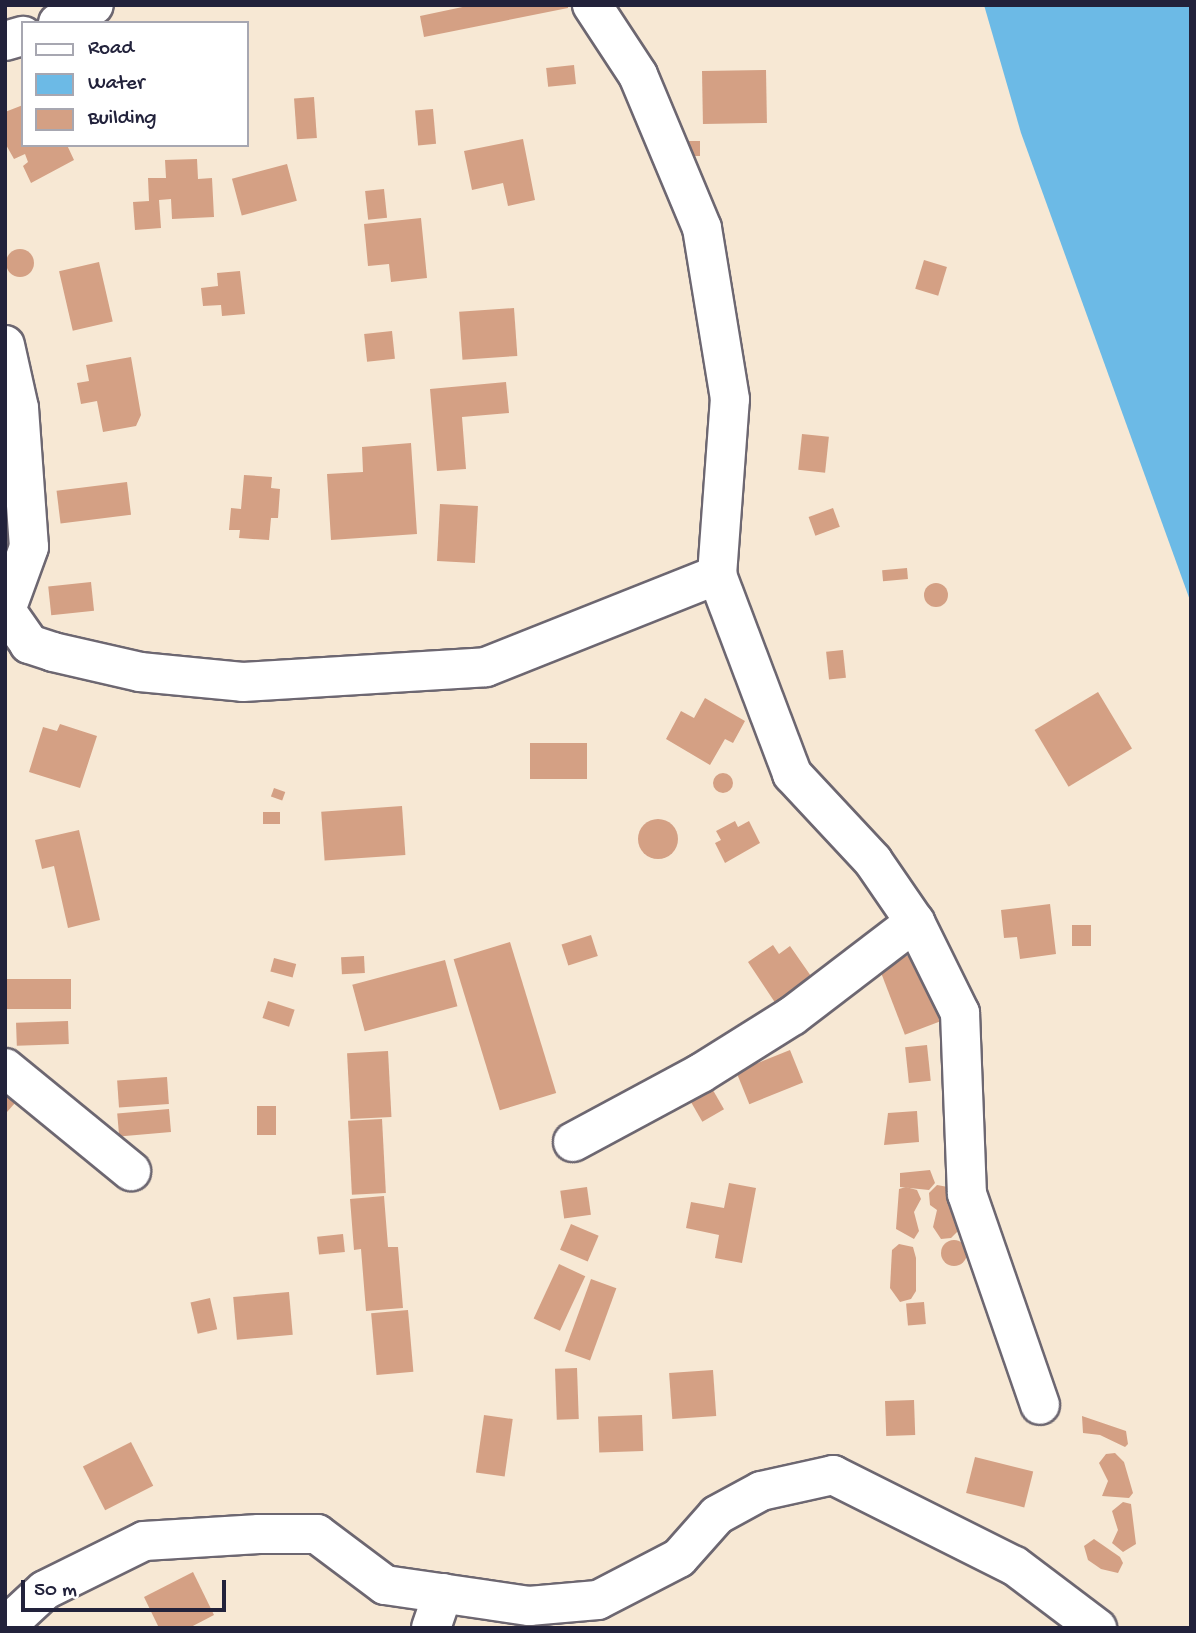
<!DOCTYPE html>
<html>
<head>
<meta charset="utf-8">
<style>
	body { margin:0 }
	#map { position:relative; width:1196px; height:1633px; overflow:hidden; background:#f7e8d4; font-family:"Gochi Hand",sans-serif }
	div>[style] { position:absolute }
	.water>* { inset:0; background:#6cbae6 }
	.building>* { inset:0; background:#d4a084; transform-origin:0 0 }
	.round { border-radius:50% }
	.roads { filter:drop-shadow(2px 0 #6d6771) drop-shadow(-2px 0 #6d6771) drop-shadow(0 2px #6d6771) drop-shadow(0 -2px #6d6771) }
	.minor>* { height:38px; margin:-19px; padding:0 19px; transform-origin:19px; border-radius:19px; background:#fff }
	span { translate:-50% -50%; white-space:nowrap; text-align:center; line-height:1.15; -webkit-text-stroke:5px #fff; paint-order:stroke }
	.frame { position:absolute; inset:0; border:7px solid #22223b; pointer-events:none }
	.legend { position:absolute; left:21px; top:21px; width:228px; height:126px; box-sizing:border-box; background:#fff; border:2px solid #a7a7b1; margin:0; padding:9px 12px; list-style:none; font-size:21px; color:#22223b }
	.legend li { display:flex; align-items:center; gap:14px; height:35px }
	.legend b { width:35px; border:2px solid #a7a7b1 }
	.scale { position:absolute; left:21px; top:1580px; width:205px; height:32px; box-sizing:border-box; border:4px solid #22223b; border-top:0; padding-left:9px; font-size:21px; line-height:24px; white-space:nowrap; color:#22223b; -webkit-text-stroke:5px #fff; paint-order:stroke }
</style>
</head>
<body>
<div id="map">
	<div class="water">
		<i style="clip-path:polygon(984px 5px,1191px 5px,1191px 603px,1021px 133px)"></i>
	</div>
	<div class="building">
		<i style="clip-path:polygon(472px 5px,568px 5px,568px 8px,424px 37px,420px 16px)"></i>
		<i style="left:574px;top:65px;width:19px;height:28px;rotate:84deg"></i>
		<i style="left:766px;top:70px;width:53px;height:64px;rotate:89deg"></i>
		<i style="left:314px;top:97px;width:41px;height:20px;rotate:86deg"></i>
		<i style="clip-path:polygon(23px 105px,23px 145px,67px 145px,74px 160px,31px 183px,23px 166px,28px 162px,25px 154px,14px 159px,5px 143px,5px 112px)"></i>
		<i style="left:433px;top:109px;width:35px;height:18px;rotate:85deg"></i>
		<i style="clip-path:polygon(523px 139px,535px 200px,508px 206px,503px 183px,472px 190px,464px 151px)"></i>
		<i style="left:686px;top:141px;width:14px;height:15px"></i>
		<i style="clip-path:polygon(197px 159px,198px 179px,212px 178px,214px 217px,172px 219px,171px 199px,159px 200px,161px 228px,135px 230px,133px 202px,149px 201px,148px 178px,166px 178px,165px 160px)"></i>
		<i style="left:287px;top:164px;width:38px;height:57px;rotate:75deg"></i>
		<i style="left:384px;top:189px;width:29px;height:19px;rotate:84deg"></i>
		<i style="clip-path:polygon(421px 218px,427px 278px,391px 282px,389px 264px,368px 266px,364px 224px)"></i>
		<i class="round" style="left:6px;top:249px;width:28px;height:28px"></i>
		<i style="left:924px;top:260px;width:24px;height:30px;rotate:17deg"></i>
		<i style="left:99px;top:262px;width:61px;height:41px;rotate:77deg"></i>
		<i style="clip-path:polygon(240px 271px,245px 314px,222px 316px,221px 305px,203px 306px,201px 288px,218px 286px,217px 273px)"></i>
		<i style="left:514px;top:308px;width:48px;height:55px;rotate:86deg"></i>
		<i style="left:392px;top:331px;width:28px;height:28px;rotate:84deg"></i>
		<i style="clip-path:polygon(131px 357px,141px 415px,136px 426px,103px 432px,97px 401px,81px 404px,77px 383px,89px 381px,86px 365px)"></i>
		<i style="clip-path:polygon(506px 382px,509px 413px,462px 417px,466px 469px,437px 471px,430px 389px)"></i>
		<i style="left:802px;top:434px;width:27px;height:36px;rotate:6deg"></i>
		<i style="clip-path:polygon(411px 443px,417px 534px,331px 540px,327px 474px,363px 472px,362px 447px)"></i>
		<i style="clip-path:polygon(244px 475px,272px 477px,271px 488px,280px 489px,278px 518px,271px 518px,269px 540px,239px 538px,240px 530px,229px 530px,231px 508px,241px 509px)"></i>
		<i style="left:127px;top:482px;width:33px;height:71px;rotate:83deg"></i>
		<i style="left:440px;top:504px;width:38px;height:57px;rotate:3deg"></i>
		<i style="left:833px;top:508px;width:20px;height:26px;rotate:70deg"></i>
		<i style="left:907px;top:568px;width:11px;height:25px;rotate:85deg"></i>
		<i style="left:91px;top:582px;width:29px;height:43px;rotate:84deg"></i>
		<i class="round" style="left:924px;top:583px;width:24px;height:24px"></i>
		<i style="left:843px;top:650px;width:28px;height:17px;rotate:84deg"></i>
		<i style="left:1098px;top:692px;width:66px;height:74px;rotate:59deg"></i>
		<i style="clip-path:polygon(705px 698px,745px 721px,733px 743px,725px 739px,710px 765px,666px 739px,681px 711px,694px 718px)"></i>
		<i style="clip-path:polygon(60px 724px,97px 736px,80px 788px,29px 772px,43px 727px,57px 731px)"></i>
		<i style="left:587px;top:743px;width:36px;height:57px;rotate:90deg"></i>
		<i class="round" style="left:713px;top:773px;width:20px;height:20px"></i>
		<i style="left:274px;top:788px;width:12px;height:9px;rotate:20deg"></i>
		<i style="left:402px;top:806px;width:49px;height:81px;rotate:86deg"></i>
		<i style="left:263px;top:812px;width:17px;height:12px"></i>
		<i class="round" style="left:638px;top:819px;width:40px;height:40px"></i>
		<i style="clip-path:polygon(735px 821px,738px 827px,749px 821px,760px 843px,725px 863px,715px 843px,721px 840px,716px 831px)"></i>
		<i style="clip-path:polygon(79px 830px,100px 920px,68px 928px,54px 866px,42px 869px,35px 840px)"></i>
		<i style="clip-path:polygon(1050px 904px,1056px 954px,1020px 959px,1017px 937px,1004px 938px,1001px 910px)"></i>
		<i style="left:1072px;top:925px;width:19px;height:21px"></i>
		<i style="left:591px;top:935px;width:22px;height:31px;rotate:72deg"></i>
		<i style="left:510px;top:942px;width:158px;height:59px;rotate:73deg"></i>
		<i style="clip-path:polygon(773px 945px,779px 954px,790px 946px,813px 979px,776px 1004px,748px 962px)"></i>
		<i style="left:917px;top:952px;width:73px;height:41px;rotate:69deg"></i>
		<i style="left:364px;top:956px;width:17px;height:23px;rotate:87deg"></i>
		<i style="left:274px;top:958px;width:23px;height:14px;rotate:15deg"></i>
		<i style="left:445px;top:960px;width:48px;height:96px;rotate:75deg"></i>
		<i style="left:5px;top:979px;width:66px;height:30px"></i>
		<i style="left:268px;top:1001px;width:28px;height:18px;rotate:18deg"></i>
		<i style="left:68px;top:1021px;width:23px;height:52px;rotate:88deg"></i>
		<i style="left:927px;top:1045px;width:36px;height:22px;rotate:84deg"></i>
		<i style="left:790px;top:1050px;width:35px;height:58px;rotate:68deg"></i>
		<i style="left:388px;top:1051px;width:66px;height:41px;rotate:87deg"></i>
		<i style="left:167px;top:1077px;width:27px;height:50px;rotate:86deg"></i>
		<i style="left:710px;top:1085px;width:28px;height:25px;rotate:60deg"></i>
		<i style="clip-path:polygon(5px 1094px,15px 1103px,7px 1112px,5px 1110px)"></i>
		<i style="left:257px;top:1106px;width:19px;height:29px"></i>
		<i style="left:169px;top:1109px;width:23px;height:52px;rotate:85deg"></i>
		<i style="clip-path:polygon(917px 1111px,919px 1142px,884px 1145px,888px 1113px)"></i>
		<i style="left:382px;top:1119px;width:74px;height:34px;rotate:87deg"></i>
		<i style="clip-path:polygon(930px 1170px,935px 1183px,929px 1190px,900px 1187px,900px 1173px)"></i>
		<i style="clip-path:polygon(729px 1183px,756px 1188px,742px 1263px,715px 1258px,719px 1235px,686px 1228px,691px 1202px,724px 1208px)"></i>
		<i style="clip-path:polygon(937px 1185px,948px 1187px,961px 1228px,951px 1238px,941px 1239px,933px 1227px,937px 1210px,930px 1205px,929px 1193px)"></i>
		<i style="left:587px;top:1187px;width:28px;height:27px;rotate:82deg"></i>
		<i style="clip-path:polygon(906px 1187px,917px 1190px,921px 1199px,914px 1212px,919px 1231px,914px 1239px,896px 1229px,899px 1189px)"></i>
		<i style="clip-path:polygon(384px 1196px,388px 1247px,398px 1247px,403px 1308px,366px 1311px,361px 1249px,354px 1250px,350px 1199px)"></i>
		<i style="left:571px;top:1224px;width:30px;height:28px;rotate:23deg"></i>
		<i style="left:343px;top:1234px;width:18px;height:26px;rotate:84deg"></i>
		<i class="round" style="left:941px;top:1240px;width:26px;height:26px"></i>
		<i style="clip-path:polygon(899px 1244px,913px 1247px,916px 1258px,916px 1291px,911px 1299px,900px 1302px,890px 1288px,892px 1250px)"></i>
		<i style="left:559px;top:1264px;width:29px;height:60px;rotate:25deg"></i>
		<i style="left:591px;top:1279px;width:27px;height:77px;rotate:20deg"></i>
		<i style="left:289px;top:1292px;width:43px;height:56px;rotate:85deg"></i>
		<i style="left:210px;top:1298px;width:32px;height:20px;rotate:77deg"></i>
		<i style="left:924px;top:1302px;width:22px;height:18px;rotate:85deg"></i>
		<i style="left:408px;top:1310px;width:62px;height:37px;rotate:85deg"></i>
		<i style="left:577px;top:1368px;width:51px;height:22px;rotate:88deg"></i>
		<i style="left:713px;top:1370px;width:46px;height:44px;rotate:86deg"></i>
		<i style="left:914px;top:1400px;width:35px;height:29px;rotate:88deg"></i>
		<i style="left:484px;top:1415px;width:29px;height:58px;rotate:8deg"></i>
		<i style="left:642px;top:1415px;width:36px;height:44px;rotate:88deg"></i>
		<i style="clip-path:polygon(1082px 1416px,1126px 1431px,1128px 1444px,1125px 1447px,1100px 1435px,1083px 1433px)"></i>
		<i style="left:131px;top:1442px;width:49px;height:54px;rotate:63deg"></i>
		<i style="clip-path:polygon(1115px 1453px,1124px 1462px,1133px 1493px,1129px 1498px,1102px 1496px,1108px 1481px,1099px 1463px,1106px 1454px)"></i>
		<i style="left:975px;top:1457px;width:60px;height:37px;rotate:14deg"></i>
		<i style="clip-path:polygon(1123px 1502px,1131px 1504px,1136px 1544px,1123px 1552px,1112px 1543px,1118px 1530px,1112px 1511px)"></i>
		<i style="clip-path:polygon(1094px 1539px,1120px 1557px,1123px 1563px,1118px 1573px,1101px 1569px,1088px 1560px,1084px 1546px)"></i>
		<i style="clip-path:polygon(193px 1572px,214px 1615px,189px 1628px,159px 1628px,144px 1597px)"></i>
	</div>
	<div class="roads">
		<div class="minor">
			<i style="left:58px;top:23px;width:40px;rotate:-26.6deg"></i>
			<i style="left:5px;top:41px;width:19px;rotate:-16deg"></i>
			<i style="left:5px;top:345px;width:65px;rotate:77.5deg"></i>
			<i style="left:19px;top:408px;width:139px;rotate:85.9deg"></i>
			<i style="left:29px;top:547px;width:70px;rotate:110deg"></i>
			<i style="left:717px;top:575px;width:213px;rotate:69.3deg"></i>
			<i style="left:792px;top:774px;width:119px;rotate:47deg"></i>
			<i style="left:873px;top:861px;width:74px;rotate:55.5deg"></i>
			<i style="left:915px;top:922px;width:102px;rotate:63.7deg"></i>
			<i style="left:960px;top:1013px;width:181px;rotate:87.8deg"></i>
			<i style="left:967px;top:1194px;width:223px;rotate:70.9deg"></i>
			<i style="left:7px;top:612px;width:39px;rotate:55deg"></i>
			<i style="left:29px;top:644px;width:25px;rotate:18deg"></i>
			<i style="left:53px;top:652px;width:89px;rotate:12.9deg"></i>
			<i style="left:140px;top:672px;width:103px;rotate:5.5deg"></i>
			<i style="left:243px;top:682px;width:243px;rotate:-3.5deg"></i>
			<i style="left:486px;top:667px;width:249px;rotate:-21.7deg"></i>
			<i style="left:717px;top:575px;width:176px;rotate:-85.8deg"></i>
			<i style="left:730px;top:399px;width:173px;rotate:-99.3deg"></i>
			<i style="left:702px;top:228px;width:166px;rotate:-112.7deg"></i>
			<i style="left:638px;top:75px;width:84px;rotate:-123.3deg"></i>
			<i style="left:5px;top:1068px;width:163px;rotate:39.3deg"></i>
			<i style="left:573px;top:1142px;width:145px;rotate:-28.3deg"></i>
			<i style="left:701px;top:1073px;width:107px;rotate:-32.1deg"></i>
			<i style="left:792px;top:1016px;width:155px;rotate:-37.4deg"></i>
			<i style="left:5px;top:1627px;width:54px;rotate:-42.8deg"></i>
			<i style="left:45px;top:1590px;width:110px;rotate:-26.3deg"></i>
			<i style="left:144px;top:1541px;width:115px;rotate:-3.5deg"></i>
			<i style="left:259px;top:1534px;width:58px"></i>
			<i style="left:317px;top:1534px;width:85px;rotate:36.9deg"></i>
			<i style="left:385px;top:1585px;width:146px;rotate:8.3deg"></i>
			<i style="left:529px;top:1606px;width:69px;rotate:-5deg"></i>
			<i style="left:598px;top:1600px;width:91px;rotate:-27.4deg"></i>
			<i style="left:679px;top:1558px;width:57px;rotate:-48.5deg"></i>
			<i style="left:717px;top:1515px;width:50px;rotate:-28.6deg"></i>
			<i style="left:761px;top:1491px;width:74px;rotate:-12.5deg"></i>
			<i style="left:833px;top:1475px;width:203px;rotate:26.6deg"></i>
			<i style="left:1015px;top:1566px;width:103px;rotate:37.1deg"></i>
			<i style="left:431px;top:1628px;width:37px;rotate:-71deg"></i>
		</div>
	</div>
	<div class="frame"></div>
	<ul class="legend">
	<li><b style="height:9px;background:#fff"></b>Road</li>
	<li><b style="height:19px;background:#6cbae6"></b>Water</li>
	<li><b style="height:19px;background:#d4a084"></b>Building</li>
	</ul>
	<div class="scale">50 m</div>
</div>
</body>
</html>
